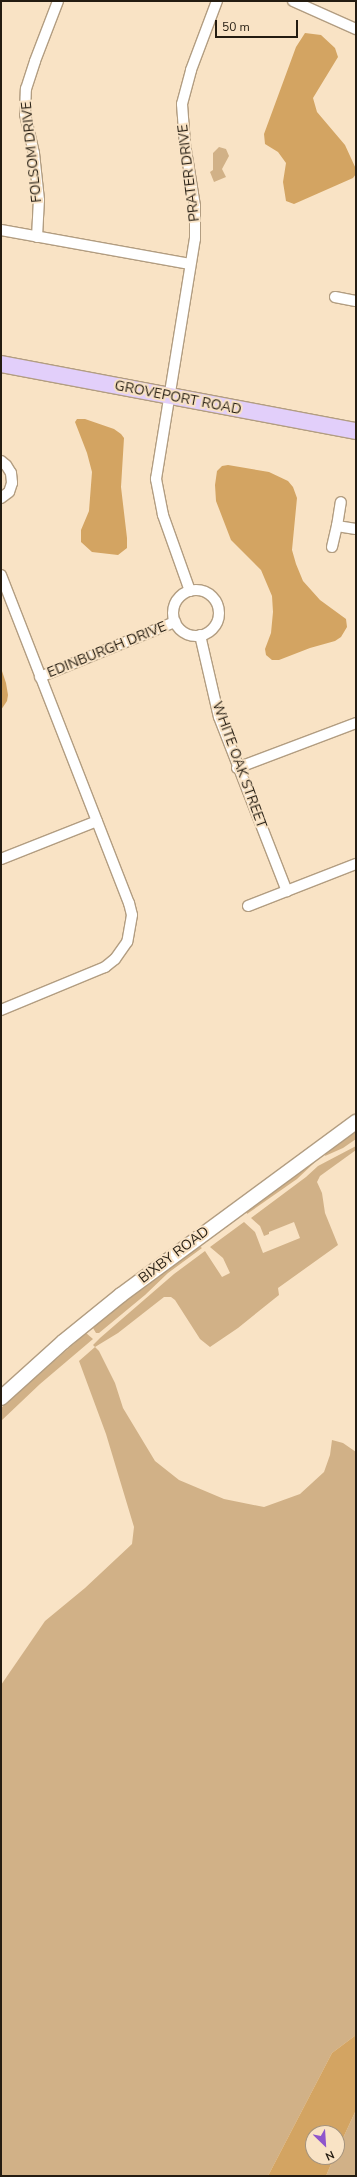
<!DOCTYPE html>
<html>
<head>
<meta charset="utf-8">
<style>
	body { margin:0 }
	#map { position:relative; width:357px; height:2177px; overflow:hidden; background:#f9e3c5; font-family:"Nunito Sans",sans-serif }
	div>[style] { position:absolute }
	.green>* { inset:0; background:#d1b187 }
	.water>* { inset:0; background:#d3a462 }
	.roads { filter:drop-shadow(1px 0 #b29d81) drop-shadow(-1px 0 #b29d81) drop-shadow(0 1px #b29d81) drop-shadow(0 -1px #b29d81) }
	.street>* { height:10px; margin:-5px; padding:0 5px; transform-origin:5px; border-radius:5px; background:#fff }
	.street>.ring { margin:-5px; padding:0; box-sizing:content-box; background:none; border:10px solid #fff; border-radius:50% }
	.secondary>* { height:14px; margin:-7px; padding:0 7px; transform-origin:7px; border-radius:7px; background:#fff }
	.primary>* { height:16px; margin:-8px; padding:0 8px; transform-origin:8px; border-radius:8px; background:#e2cffa }
	span { translate:-50% -50%; white-space:nowrap; text-align:center; line-height:1.15; -webkit-text-stroke:4px #f9e3c5; paint-order:stroke }
	.street-label { font-size:14px; color:#241c11 }
	.frame { position:absolute; inset:0; border:2px solid #241c11; pointer-events:none }
	.north { position:absolute; left:305px; top:2125px; width:40px; height:40px; box-sizing:border-box; background:#f9e3c5; border:1px solid #a4937d; border-radius:50%; rotate:155deg; font-size:11px; font-weight:700; line-height:16px; text-align:center; color:#241c11 }
	.north::after { content:''; display:block; margin:auto; width:14px; height:18px; background:#8f55cc; clip-path:polygon(50% 0,100% 100%,50% 72%,0 100%) }
	.scale { position:absolute; left:215px; top:20px; width:83px; height:18px; box-sizing:border-box; border:2px solid #241c11; border-top:0; padding-left:5px; font-size:12px; line-height:14px; white-space:nowrap; color:#241c11; -webkit-text-stroke:3px #f9e3c5; paint-order:stroke }
</style>
</head>
<body>
<div id="map">
	<div class="green">
		<i style="clip-path:polygon(219px 147px,226px 149px,229px 156px,222px 169px,226px 177px,214px 182px,210px 172px,213px 170px,213px 153px)"></i>
		<i style="clip-path:polygon(356px 1130px,356px 1139px,343px 1148px,325px 1156px,326px 1152px)"></i>
		<i style="clip-path:polygon(356px 1146px,356px 1150px,320px 1176px,317px 1182px,322px 1193px,325px 1213px,338px 1245px,278px 1288px,279px 1295px,238px 1328px,210px 1347px,200px 1339px,175px 1300px,171px 1297px,164px 1297px,118px 1333px,95px 1347px,99px 1351px,115px 1383px,123px 1408px,155px 1461px,179px 1480px,224px 1499px,264px 1507px,300px 1494px,324px 1472px,330px 1455px,332px 1440px,343px 1443px,356px 1452px,356px 2035px,332px 2053px,268px 2176px,1px 2176px,1px 1685px,45px 1621px,85px 1588px,132px 1544px,134px 1527px,106px 1434px,79px 1361px,95px 1347px,93px 1345px,100px 1338px,174px 1274px,205px 1251px,222px 1277px,230px 1273px,223px 1258px,210px 1247px,244px 1222px,255px 1232px,263px 1253px,300px 1238px,294px 1222px,269px 1232px,269px 1234px,264px 1236px,260px 1226px,251px 1218px,306px 1177px,318px 1166px)"></i>
		<i style="clip-path:polygon(313px 1161px,314px 1163px,297px 1179px,247px 1214px,246px 1210px)"></i>
		<i style="clip-path:polygon(199px 1246px,202px 1248px,168px 1273px,145px 1295px,99px 1333px,96px 1333px,93px 1328px,94px 1325px)"></i>
		<i style="clip-path:polygon(86px 1333px,93px 1339px,40px 1384px,1px 1421px,1px 1408px)"></i>
		<i style="clip-path:polygon(356px 2110px,356px 2176px,326px 2176px,334px 2157px,337px 2157px,337px 2151px)"></i>
	</div>
	<div class="water">
		<i style="clip-path:polygon(305px 33px,321px 35px,335px 48px,338px 57px,313px 98px,317px 112px,345px 145px,356px 169px,356px 174px,353px 178px,294px 204px,286px 201px,283px 182px,286px 163px,278px 152px,265px 144px,264px 134px,296px 47px)"></i>
		<i style="clip-path:polygon(77px 419px,85px 419px,114px 429px,121px 434px,124px 438px,121px 487px,127px 538px,127px 548px,118px 555px,92px 552px,81px 542px,81px 530px,89px 511px,92px 472px,87px 453px,75px 422px)"></i>
		<i style="clip-path:polygon(228px 465px,269px 472px,288px 481px,293px 487px,297px 498px,292px 550px,296px 564px,303px 581px,320px 600px,346px 619px,347px 627px,341px 637px,335px 641px,310px 648px,279px 660px,272px 660px,266px 655px,265px 649px,271px 633px,273px 612px,272px 596px,261px 570px,231px 540px,216px 501px,215px 485px,217px 471px,222px 466px)"></i>
		<i style="clip-path:polygon(1px 668px,6px 683px,8px 695px,7px 701px,1px 710px)"></i>
		<i style="clip-path:polygon(356px 2035px,356px 2110px,337px 2151px,337px 2133px,313px 2133px,313px 2157px,334px 2157px,326px 2176px,268px 2176px,332px 2053px)"></i>
	</div>
	<div class="roads">
		<div class="street">
			<i style="left:293px;top:1px;width:69px;rotate:24deg"></i>
			<i style="left:1px;top:230px;width:192px;rotate:10.2deg"></i>
			<i style="left:37px;top:237px;width:37px;rotate:-87deg"></i>
			<i style="left:39px;top:200px;width:47px;rotate:-96.1deg"></i>
			<i style="left:34px;top:153px;width:40px;rotate:-103deg"></i>
			<i style="left:25px;top:114px;width:25px;rotate:-88deg"></i>
			<i style="left:26px;top:89px;width:29px;rotate:-72deg"></i>
			<i style="left:35px;top:61px;width:64px;rotate:-69deg"></i>
			<i style="left:335px;top:297px;width:21px;rotate:11deg"></i>
			<i style="left:1px;top:461px;width:6px;rotate:39deg"></i>
			<i style="left:6px;top:465px;width:9px;rotate:58deg"></i>
			<i style="left:11px;top:473px;width:10px;rotate:84deg"></i>
			<i style="left:12px;top:483px;width:9px;rotate:108deg"></i>
			<i style="left:9px;top:492px;width:10px;rotate:143deg"></i>
			<i style="left:337px;top:526px;width:24px;rotate:-81deg"></i>
			<i style="left:332px;top:547px;width:22px;rotate:-77deg"></i>
			<i style="left:337px;top:526px;width:19px;rotate:9deg"></i>
			<i style="left:1px;top:575px;width:352px;rotate:68.7deg"></i>
			<i style="left:129px;top:903px;width:12px;rotate:76deg"></i>
			<i style="left:132px;top:915px;width:27px;rotate:100deg"></i>
			<i style="left:127px;top:942px;width:21px;rotate:125deg"></i>
			<i style="left:115px;top:959px;width:13px;rotate:141deg"></i>
			<i style="left:105px;top:967px;width:113px;rotate:157.5deg"></i>
			<i class="ring" style="left:173px;top:590px;width:36px;height:36px"></i>
			<i style="left:190px;top:591px;width:81px;rotate:-109.6deg"></i>
			<i style="left:163px;top:515px;width:37px;rotate:-101deg"></i>
			<i style="left:156px;top:479px;width:243px;rotate:-80.8deg"></i>
			<i style="left:195px;top:239px;width:33px;rotate:-90deg"></i>
			<i style="left:195px;top:206px;width:63px;rotate:-99.2deg"></i>
			<i style="left:185px;top:144px;width:40px;rotate:-94.3deg"></i>
			<i style="left:182px;top:104px;width:35px;rotate:-75deg"></i>
			<i style="left:191px;top:70px;width:74px;rotate:-69.4deg"></i>
			<i style="left:200px;top:635px;width:84px;rotate:77deg"></i>
			<i style="left:219px;top:717px;width:187px;rotate:68.7deg"></i>
			<i style="left:40px;top:677px;width:146px;rotate:-22.2deg"></i>
			<i style="left:237px;top:768px;width:127px;rotate:-20.7deg"></i>
			<i style="left:1px;top:859px;width:103px;rotate:-21.6deg"></i>
			<i style="left:248px;top:906px;width:116px;rotate:-21.3deg"></i>
		</div>
		<div class="secondary">
			<i style="left:1px;top:1398px;width:84px;rotate:-42.1deg"></i>
			<i style="left:63px;top:1342px;width:75px;rotate:-39deg"></i>
			<i style="left:121px;top:1295px;width:292px;rotate:-36.4deg"></i>
		</div>
		<div class="primary">
			<i style="left:1px;top:364px;width:361px;rotate:10.7deg"></i>
		</div>
	</div>
	<div class="street-label">
		<span style="left:32px;top:152px;rotate:-96deg">FOLSOM DRIVE</span>
		<span style="left:189px;top:173px;rotate:-97deg">PRATER DRIVE</span>
		<span style="left:178px;top:398px;rotate:11deg">GROVEPORT ROAD</span>
		<span style="left:107px;top:650px;rotate:-22deg">EDINBURGH DRIVE</span>
		<span style="left:239px;top:765px;rotate:70deg">WHITE OAK STREET</span>
		<span style="left:174px;top:1255px;rotate:-37deg">BIXBY ROAD</span>
	</div>
	<div class="frame"></div>
	<div class="north">N</div>
	<div class="scale">50 m</div>
</div>
</body>
</html>
